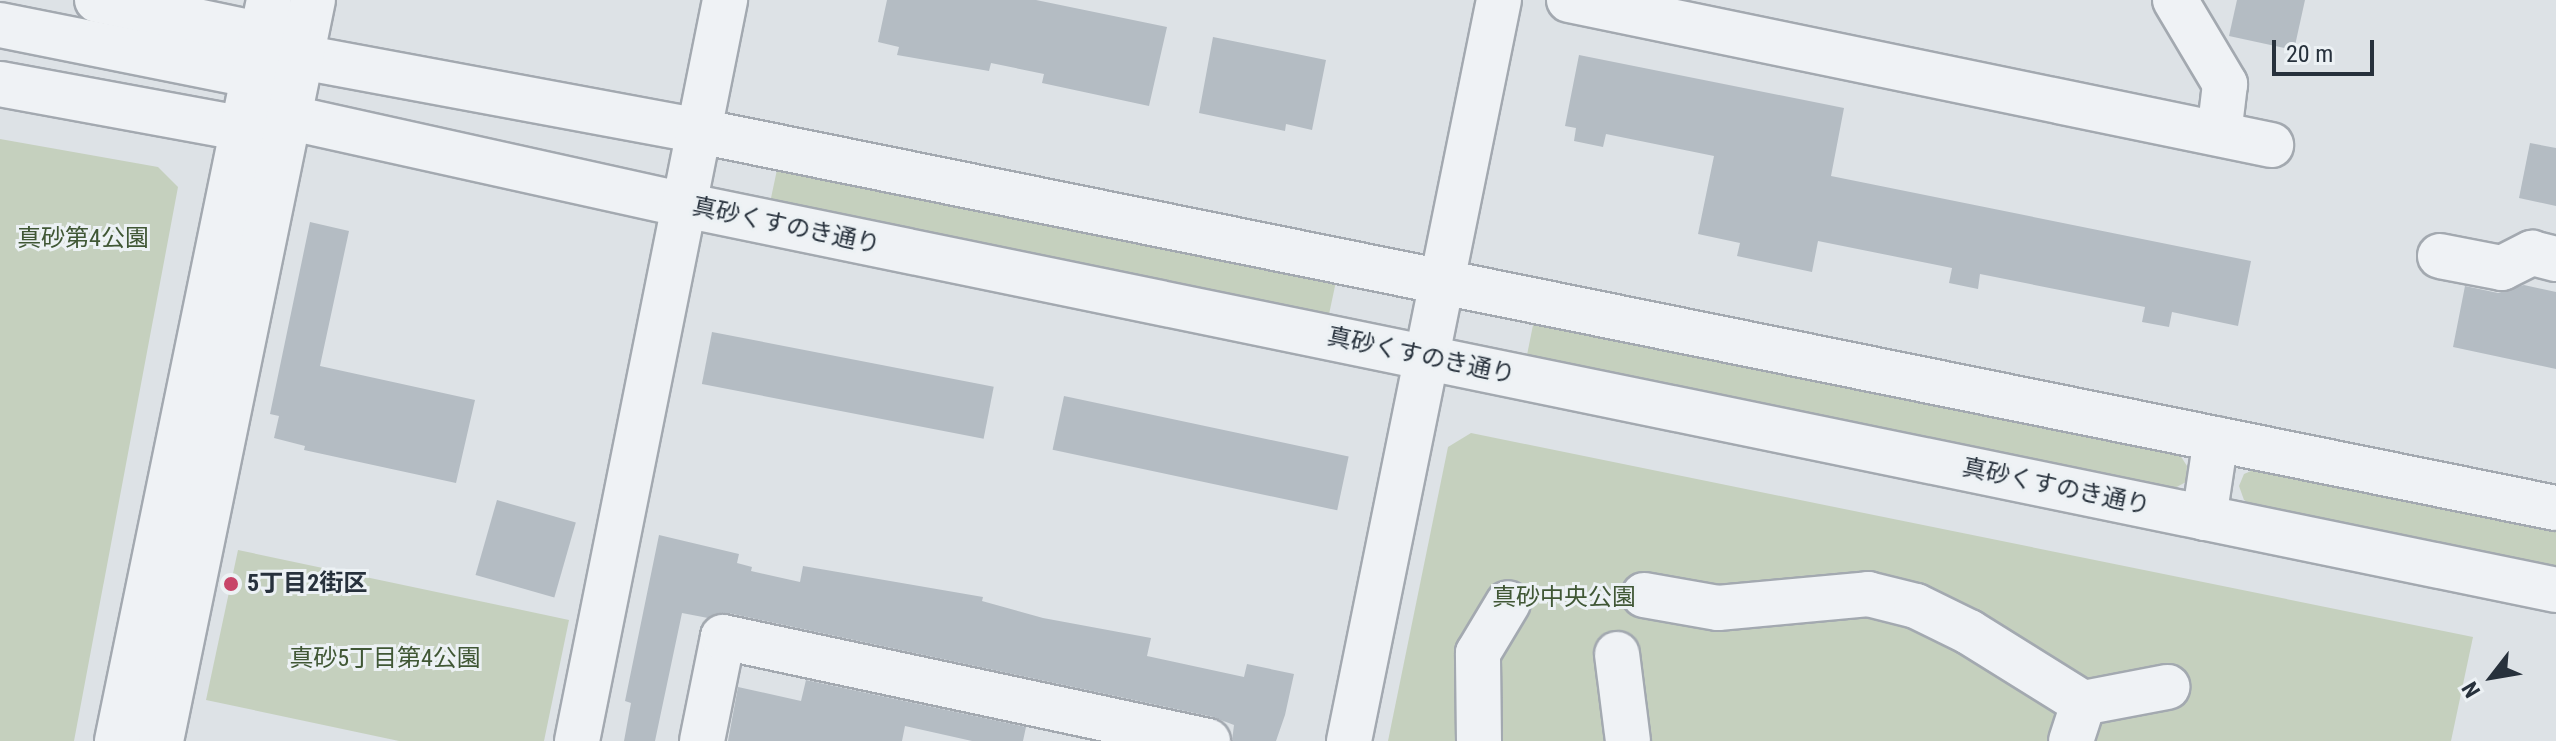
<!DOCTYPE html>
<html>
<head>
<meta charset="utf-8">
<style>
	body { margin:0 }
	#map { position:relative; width:2556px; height:741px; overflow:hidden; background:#dde2e6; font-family:"Roboto Condensed","Noto Sans JP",sans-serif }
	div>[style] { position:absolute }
	.green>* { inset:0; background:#c5d0be; transform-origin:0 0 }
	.building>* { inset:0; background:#b4bcc3; transform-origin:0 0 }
	.roads { filter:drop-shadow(2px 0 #a3a9b0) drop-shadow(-2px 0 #a3a9b0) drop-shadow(0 2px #a3a9b0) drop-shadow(0 -2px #a3a9b0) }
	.minor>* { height:44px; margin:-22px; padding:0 22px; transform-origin:22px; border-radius:22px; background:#eff2f5 }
	.dots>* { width:22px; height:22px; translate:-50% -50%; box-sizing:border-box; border:4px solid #ecf1f4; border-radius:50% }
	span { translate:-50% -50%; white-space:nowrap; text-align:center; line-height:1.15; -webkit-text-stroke:6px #ecf1f4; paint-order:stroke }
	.street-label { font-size:24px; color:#27313c }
	.park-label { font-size:24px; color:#405735 }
	.poi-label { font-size:24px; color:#27313c; font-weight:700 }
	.left { translate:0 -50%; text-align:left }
	.north { position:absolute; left:2452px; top:637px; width:80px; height:80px; -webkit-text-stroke:6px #ecf1f4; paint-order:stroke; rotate:239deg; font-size:22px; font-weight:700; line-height:32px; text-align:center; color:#27313c }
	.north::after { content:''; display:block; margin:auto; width:28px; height:36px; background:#27313c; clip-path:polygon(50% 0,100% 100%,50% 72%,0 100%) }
	.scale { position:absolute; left:2272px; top:40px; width:102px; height:36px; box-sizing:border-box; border:4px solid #27313c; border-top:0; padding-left:10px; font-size:24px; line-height:28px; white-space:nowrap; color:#27313c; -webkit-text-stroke:6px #ecf1f4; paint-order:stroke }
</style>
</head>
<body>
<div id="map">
	<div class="green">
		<i style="clip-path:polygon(0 139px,158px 167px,178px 187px,74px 741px,0 741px)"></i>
		<i style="left:778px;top:165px;width:570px;height:40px;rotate:12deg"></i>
		<i style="clip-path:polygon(1534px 320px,2162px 449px,2180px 455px,2187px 466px,2186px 482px,2171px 490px,1526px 360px)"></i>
		<i style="clip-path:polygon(1471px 433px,2473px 637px,2451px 741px,1388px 741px,1448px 447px)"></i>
		<i style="clip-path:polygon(2258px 468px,2556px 529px,2556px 569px,2256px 507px,2244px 500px,2239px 486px,2244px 474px)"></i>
		<i style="clip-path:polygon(238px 550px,569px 620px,544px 741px,399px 741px,206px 700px)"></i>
	</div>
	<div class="building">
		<i style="clip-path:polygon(887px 0,1036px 0,1167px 27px,1149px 106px,1042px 83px,1044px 74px,991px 63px,989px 71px,897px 55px,899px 47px,878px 42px)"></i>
		<i style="clip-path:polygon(2237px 0,2305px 0,2294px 50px,2229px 36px)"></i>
		<i style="clip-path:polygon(1213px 37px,1326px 60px,1312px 130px,1286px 124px,1285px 131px,1199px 113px)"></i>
		<i style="clip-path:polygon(1579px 55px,1844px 108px,1831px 176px,2251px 261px,2238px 326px,2172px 312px,2169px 327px,2142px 322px,2145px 307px,1980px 274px,1978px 289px,1949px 283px,1952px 268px,1818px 241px,1812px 272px,1737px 256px,1740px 243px,1698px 234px,1714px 156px,1606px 134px,1603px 147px,1574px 141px,1576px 128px,1565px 126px)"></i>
		<i style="clip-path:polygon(2530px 143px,2556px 148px,2556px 206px,2519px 198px)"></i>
		<i style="clip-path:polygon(310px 222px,349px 231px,320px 366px,475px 400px,456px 483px,304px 450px,305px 446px,274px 438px,279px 416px,270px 414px)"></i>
		<i style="clip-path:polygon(2524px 285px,2556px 292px,2556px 369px,2453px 347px,2465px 286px,2498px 293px)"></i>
		<i style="left:712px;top:332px;width:287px;height:53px;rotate:11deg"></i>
		<i style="left:1064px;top:396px;width:291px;height:55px;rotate:12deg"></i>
		<i style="left:497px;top:500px;width:82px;height:78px;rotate:16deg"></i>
		<i style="clip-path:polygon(659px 535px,739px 554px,737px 563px,752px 567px,751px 571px,800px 582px,803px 566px,983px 597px,982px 601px,1043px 618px,1151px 638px,1147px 656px,1244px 677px,1247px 664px,1294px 674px,1285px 715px,1276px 741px,1232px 741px,1234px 725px,1213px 717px,728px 613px,708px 618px,682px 613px,655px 741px,624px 741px,631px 703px,625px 701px)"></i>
		<i style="clip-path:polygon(806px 680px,1026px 727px,1023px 741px,972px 741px,905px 726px,902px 741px,728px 741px,738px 687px,801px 701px)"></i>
	</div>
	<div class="roads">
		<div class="minor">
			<i style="left:97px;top:0;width:170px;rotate:11.9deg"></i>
			<i style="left:263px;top:35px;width:44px;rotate:30.1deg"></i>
			<i style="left:301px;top:57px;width:405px;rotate:10.5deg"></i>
			<i style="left:699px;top:131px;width:1895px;rotate:11.48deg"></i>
			<i style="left:1569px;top:0;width:717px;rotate:11.67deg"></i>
			<i style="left:2175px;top:0;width:98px;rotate:59.2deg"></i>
			<i style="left:2225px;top:84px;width:50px;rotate:96.8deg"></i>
			<i style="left:0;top:25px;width:256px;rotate:11.3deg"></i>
			<i style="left:0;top:84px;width:244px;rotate:10.4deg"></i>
			<i style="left:240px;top:128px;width:48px;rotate:-13.2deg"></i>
			<i style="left:287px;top:117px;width:407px;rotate:12.5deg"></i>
			<i style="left:684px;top:205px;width:1911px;rotate:11.62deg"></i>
			<i style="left:2440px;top:256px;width:63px;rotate:11deg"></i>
			<i style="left:2502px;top:268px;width:34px;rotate:-27deg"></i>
			<i style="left:2532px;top:253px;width:25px;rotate:14deg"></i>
			<i style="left:2204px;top:518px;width:80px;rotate:-81.4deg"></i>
			<i style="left:1644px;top:595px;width:75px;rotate:10deg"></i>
			<i style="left:1718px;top:608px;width:151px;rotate:-5.3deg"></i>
			<i style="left:1868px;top:594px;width:49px;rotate:14deg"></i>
			<i style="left:1916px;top:606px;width:59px;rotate:26.1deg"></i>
			<i style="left:1969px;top:632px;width:134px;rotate:31.9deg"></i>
			<i style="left:2083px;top:703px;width:86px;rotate:-10.8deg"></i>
			<i style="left:1617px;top:654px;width:88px;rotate:82.8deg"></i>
			<i style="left:117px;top:741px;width:756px;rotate:-78.41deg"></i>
			<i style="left:161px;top:741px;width:756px;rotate:-78.41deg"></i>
			<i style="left:577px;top:741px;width:756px;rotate:-78.7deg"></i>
			<i style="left:702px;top:741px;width:106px;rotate:-78.6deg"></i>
			<i style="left:723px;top:637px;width:496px;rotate:12.1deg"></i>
			<i style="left:1349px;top:741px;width:756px;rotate:-78.56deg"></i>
			<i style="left:1479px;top:741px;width:88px;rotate:-90.7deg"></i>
			<i style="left:1478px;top:653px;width:58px;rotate:-59deg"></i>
			<i style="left:2071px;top:741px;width:40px;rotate:-72deg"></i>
		</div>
	</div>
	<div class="dots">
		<i style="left:231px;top:584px;background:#c84569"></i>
	</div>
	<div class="street-label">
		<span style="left:786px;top:226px;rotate:12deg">真砂くすのき通り</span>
		<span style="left:1421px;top:356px;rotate:12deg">真砂くすのき通り</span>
		<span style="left:2056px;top:487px;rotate:12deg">真砂くすのき通り</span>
	</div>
	<div class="park-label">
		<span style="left:83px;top:239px">真砂第4公園</span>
		<span style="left:1564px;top:598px">真砂中央公園</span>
		<span style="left:385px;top:659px">真砂5丁目第4公園</span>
	</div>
	<div class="poi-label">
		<span class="left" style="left:247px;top:584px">5丁目2街区</span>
	</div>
	<div class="north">N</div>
	<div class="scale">20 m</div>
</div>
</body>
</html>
